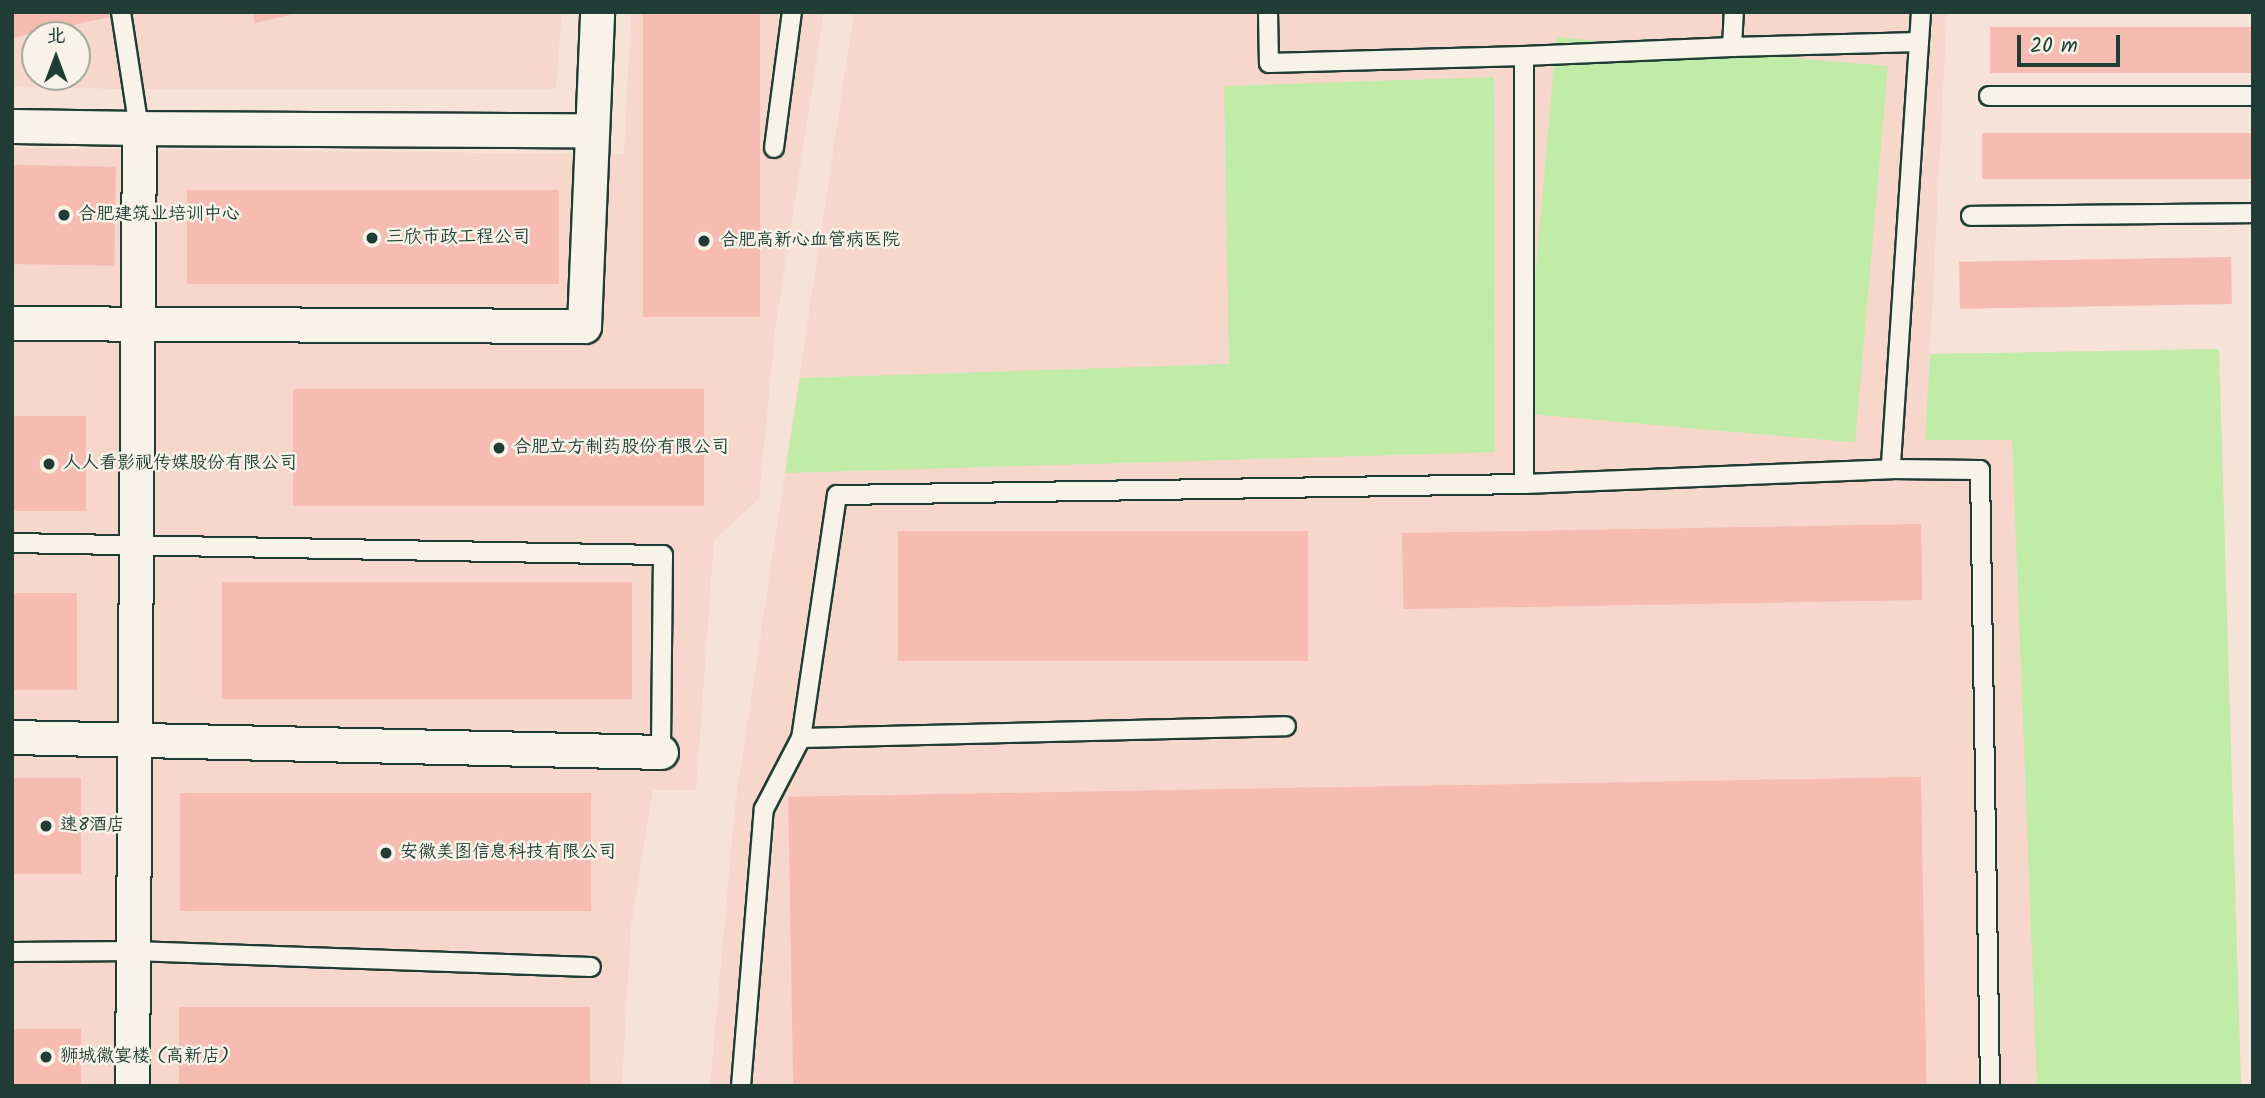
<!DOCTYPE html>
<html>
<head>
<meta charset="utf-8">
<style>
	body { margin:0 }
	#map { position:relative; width:2265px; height:1098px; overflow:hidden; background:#f7e2d8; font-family:Kalam,"LXGW WenKai TC",sans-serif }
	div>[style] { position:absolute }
	.built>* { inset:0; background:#f7d6cc }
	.green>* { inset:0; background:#c1eca8; transform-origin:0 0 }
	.building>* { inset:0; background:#f6bbb1; transform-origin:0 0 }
	.roads { filter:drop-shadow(2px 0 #1f3d34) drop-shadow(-2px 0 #1f3d34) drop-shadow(0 2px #1f3d34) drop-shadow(0 -2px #1f3d34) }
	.service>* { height:18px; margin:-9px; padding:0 9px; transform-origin:9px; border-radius:9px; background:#f7f3e8 }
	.minor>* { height:33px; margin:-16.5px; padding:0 16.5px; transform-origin:16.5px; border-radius:16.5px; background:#f7f3e8 }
	.dots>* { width:19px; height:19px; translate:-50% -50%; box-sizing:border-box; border:4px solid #f7f3e8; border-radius:50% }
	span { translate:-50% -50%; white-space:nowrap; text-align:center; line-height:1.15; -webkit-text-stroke:5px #f7f3e8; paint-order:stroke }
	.poi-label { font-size:18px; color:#1f3d34 }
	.left { translate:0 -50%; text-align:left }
	.frame { position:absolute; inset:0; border:14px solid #1f3d34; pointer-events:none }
	.north { position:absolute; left:21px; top:21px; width:70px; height:70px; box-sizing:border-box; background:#f7f3e8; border:2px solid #a1aaa0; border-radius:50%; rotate:0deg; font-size:19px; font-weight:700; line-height:28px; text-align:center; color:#1f3d34 }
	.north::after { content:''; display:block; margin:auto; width:24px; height:32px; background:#1f3d34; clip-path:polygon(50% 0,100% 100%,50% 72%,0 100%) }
	.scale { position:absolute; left:2017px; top:35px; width:103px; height:32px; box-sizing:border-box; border:4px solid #1f3d34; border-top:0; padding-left:9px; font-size:21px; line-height:24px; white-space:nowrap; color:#1f3d34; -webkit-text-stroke:5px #f7f3e8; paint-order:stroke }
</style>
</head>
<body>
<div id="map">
	<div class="built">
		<i style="clip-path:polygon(evenodd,12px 12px,562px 12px,556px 89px,126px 89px,12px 87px,12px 12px,35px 35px,77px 35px,77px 77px,35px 77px,35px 35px)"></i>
		<i style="clip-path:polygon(631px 12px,824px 12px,775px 331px,759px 499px,714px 540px,696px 790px,653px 790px,631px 926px,622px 1086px,12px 1086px,12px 148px,624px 154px)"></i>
		<i style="clip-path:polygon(854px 12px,1947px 12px,1930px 354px,2219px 349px,2241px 1086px,710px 1086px,735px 806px)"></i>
	</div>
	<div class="green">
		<i style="left:1888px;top:66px;width:378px;height:333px;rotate:95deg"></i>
		<i style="clip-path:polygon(1494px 77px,1495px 452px,785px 473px,800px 378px,1229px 364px,1224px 86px)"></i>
		<i style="clip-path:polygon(2219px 349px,2241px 1086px,2037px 1086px,2012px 440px,1925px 440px,1930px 354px)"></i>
	</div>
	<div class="building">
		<i style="clip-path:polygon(12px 12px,108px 12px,109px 17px,12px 38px)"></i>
		<i style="clip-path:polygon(252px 12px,298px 12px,298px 13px,255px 23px)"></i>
		<i style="left:643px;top:12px;width:117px;height:305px"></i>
		<i style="left:2253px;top:27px;width:46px;height:263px;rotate:90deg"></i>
		<i style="left:2253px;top:133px;width:46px;height:271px;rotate:90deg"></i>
		<i style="left:12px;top:165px;width:104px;height:99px;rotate:1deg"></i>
		<i style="left:187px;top:190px;width:372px;height:94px"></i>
		<i style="left:2231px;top:257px;width:47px;height:272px;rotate:89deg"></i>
		<i style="left:293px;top:389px;width:411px;height:117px"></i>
		<i style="left:12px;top:416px;width:74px;height:95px"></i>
		<i style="left:1921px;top:524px;width:76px;height:519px;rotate:89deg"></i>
		<i style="left:1308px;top:531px;width:130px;height:410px;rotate:90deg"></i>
		<i style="left:222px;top:582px;width:410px;height:117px"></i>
		<i style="left:12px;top:593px;width:65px;height:97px"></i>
		<i style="left:1921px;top:777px;width:309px;height:1133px;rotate:89deg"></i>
		<i style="left:12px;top:778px;width:69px;height:96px"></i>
		<i style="left:180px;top:793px;width:411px;height:118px"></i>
		<i style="left:179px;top:1007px;width:411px;height:79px"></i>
		<i style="left:12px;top:1029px;width:69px;height:57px"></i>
	</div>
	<div class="roads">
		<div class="service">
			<i style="left:121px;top:12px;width:117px;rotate:81.2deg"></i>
			<i style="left:1268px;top:12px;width:51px;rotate:88.9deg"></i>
			<i style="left:1269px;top:63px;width:255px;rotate:-1.6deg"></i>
			<i style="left:1524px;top:56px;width:428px;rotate:90deg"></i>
			<i style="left:1524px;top:484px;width:687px;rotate:179.08deg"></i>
			<i style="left:837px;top:495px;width:246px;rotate:98.4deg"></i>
			<i style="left:801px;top:738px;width:485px;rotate:-1.4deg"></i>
			<i style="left:1921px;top:12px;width:458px;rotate:93.8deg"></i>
			<i style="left:1891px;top:469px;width:89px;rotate:0.6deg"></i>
			<i style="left:1980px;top:470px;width:616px;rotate:89.07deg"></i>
			<i style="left:1732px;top:47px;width:187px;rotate:-1.5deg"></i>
			<i style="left:1524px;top:56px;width:208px;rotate:-2.5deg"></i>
			<i style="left:1732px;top:47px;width:35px;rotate:-87deg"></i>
			<i style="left:1989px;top:96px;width:264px"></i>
			<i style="left:774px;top:148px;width:137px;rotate:-82.5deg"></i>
			<i style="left:1971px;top:216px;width:282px;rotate:-0.6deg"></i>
			<i style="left:1524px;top:484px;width:367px;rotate:-2.3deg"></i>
			<i style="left:12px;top:543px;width:651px;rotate:1.06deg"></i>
			<i style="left:663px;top:555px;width:197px;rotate:90.6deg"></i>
			<i style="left:12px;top:952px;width:121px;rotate:-0.5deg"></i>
			<i style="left:133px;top:951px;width:458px;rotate:2deg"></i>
			<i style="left:741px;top:1086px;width:278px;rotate:-85.3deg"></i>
			<i style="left:764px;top:809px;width:80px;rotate:-62.5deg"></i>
		</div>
		<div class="minor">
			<i style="left:12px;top:126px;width:127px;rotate:0.9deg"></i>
			<i style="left:139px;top:128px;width:958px;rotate:90.42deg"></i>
			<i style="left:139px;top:128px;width:453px;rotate:0.3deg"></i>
			<i style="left:12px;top:323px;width:572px;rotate:0.3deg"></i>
			<i style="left:584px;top:326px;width:314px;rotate:-87.6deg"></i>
			<i style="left:12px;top:737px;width:649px;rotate:1.32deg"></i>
		</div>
	</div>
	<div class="dots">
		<i style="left:64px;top:215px;background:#1f3d34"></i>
		<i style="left:372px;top:238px;background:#1f3d34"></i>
		<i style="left:704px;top:241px;background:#1f3d34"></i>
		<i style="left:499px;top:448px;background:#1f3d34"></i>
		<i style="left:49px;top:464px;background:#1f3d34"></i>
		<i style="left:46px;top:826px;background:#1f3d34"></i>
		<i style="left:386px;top:853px;background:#1f3d34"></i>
		<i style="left:46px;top:1057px;background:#1f3d34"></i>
	</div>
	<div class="poi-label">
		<span class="left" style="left:78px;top:215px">合肥建筑业培训中心</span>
		<span class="left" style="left:386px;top:238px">三欣市政工程公司</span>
		<span class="left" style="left:720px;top:241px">合肥高新心血管病医院</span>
		<span class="left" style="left:513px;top:448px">合肥立方制药股份有限公司</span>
		<span class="left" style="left:63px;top:464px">人人看影视传媒股份有限公司</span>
		<span class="left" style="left:60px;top:826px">速8酒店</span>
		<span class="left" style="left:400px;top:853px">安徽美图信息科技有限公司</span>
		<span class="left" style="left:60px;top:1057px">狮城徽宴楼 (高新店)</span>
	</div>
	<div class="frame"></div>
	<div class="north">北</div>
	<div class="scale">20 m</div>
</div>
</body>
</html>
